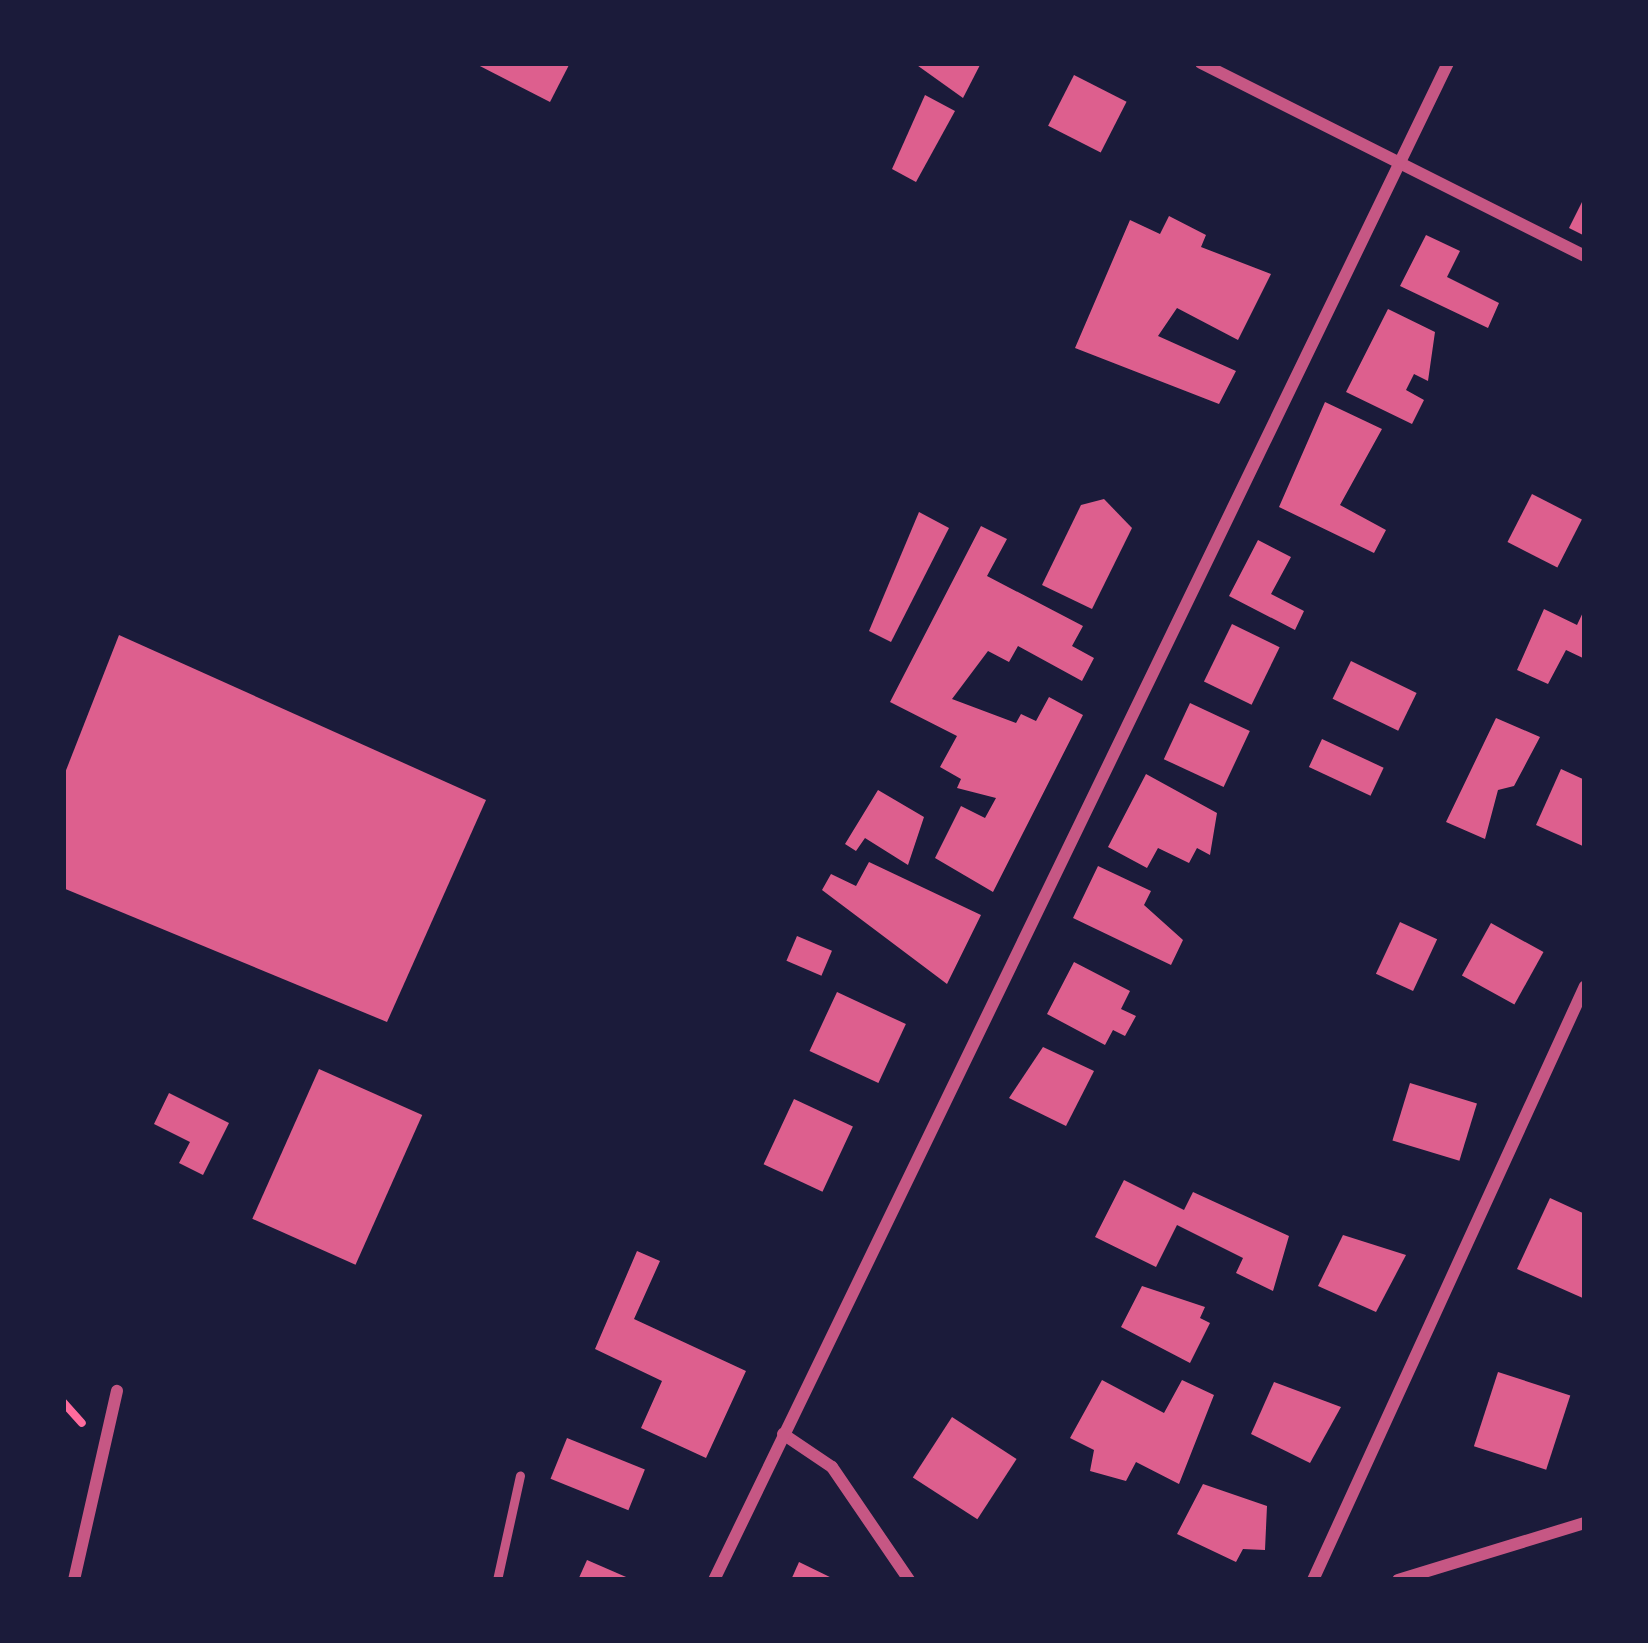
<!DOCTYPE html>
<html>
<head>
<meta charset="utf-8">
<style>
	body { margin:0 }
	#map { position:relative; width:1648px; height:1643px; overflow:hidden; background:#1b1b3a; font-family:"Open Sans",sans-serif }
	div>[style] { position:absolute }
	.building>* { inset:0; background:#dd5f8e; transform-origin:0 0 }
	.path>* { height:8px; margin:-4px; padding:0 4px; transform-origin:4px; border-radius:4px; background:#ff6b9d }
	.service>* { height:9px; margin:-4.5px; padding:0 4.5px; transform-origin:4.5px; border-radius:4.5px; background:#c65784 }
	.minor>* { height:12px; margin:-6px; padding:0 6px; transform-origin:6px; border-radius:6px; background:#c65784 }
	span { translate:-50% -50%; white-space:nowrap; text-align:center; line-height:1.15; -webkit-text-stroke:9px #1b1b3a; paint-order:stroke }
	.frame { position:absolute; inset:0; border:66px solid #1b1b3a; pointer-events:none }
</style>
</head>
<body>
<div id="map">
	<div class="building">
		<i style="clip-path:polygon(474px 63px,570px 63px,550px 102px)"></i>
		<i style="clip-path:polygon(914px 63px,981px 63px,963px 98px)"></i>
		<i style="left:1074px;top:75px;width:59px;height:57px;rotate:27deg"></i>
		<i style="clip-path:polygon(925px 95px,955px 111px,916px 182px,892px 169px)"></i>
		<i style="clip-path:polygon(1585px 196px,1585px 236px,1569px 228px)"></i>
		<i style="clip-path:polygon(1169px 216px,1206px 235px,1201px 247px,1271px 274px,1238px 340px,1177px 308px,1158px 336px,1236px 371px,1219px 404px,1075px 348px,1130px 220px,1160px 234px)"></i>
		<i style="clip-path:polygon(1426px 235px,1460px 251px,1447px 277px,1499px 303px,1488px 328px,1400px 286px)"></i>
		<i style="clip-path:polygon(1388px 309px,1435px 332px,1428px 381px,1414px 374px,1406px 390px,1424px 400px,1412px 424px,1346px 392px)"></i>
		<i style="clip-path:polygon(1325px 402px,1382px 429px,1340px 505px,1386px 530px,1374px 553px,1279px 507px)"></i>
		<i style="left:1532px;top:494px;width:56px;height:54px;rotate:27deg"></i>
		<i style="clip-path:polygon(1104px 499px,1132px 528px,1092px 609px,1042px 585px,1081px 505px)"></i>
		<i style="clip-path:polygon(919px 512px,949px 528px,891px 642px,869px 631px)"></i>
		<i style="clip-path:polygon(981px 526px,1007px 539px,987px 576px,1083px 626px,1072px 646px,1094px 658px,1082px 681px,1018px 646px,1009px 662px,988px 651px,952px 699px,1016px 723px,1021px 714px,1036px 721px,1049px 697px,1083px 715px,993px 892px,935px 858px,961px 806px,985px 818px,996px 798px,957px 788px,961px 779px,940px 767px,957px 736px,890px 702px)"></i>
		<i style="clip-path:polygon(1258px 540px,1291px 557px,1271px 594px,1304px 611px,1295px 630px,1229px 596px)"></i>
		<i style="clip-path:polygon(1585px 608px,1585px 659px,1566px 650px,1548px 684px,1517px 670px,1544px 609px,1577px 625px)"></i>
		<i style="left:1232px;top:624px;width:53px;height:64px;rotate:26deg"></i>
		<i style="clip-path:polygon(119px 635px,486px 800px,387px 1022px,63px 888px,63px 778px)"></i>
		<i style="left:1351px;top:661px;width:73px;height:42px;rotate:26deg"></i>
		<i style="left:1190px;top:703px;width:66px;height:62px;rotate:25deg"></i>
		<i style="clip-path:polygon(1496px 718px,1540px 737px,1514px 786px,1498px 790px,1485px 839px,1446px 822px)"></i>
		<i style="left:1322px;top:739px;width:68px;height:31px;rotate:25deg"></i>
		<i style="clip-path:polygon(1561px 769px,1585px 780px,1585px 847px,1536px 825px)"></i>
		<i style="clip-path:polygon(1146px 774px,1217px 813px,1210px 855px,1197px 848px,1189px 863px,1158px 848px,1147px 868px,1108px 847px)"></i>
		<i style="clip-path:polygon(878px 790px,924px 817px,908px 865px,865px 838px,856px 851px,845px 844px)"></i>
		<i style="clip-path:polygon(869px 862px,981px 915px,947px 984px,822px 890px,831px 874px,856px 886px)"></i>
		<i style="clip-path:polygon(1098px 866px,1151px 891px,1144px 905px,1183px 940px,1171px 965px,1073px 918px)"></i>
		<i style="left:1400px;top:922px;width:41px;height:57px;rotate:25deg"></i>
		<i style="left:1491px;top:923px;width:60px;height:60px;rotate:29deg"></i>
		<i style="left:797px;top:936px;width:38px;height:27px;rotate:23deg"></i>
		<i style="clip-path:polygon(1074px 962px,1130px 991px,1121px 1009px,1136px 1016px,1125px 1036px,1113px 1030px,1105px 1045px,1047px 1014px)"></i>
		<i style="left:837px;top:992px;width:76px;height:65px;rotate:25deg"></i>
		<i style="clip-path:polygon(1043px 1047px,1094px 1071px,1066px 1126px,1009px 1098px)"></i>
		<i style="left:319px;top:1069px;width:113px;height:164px;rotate:24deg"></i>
		<i style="left:1410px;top:1083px;width:70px;height:60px;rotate:17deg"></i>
		<i style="clip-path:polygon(169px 1093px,229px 1123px,203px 1175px,179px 1163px,190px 1142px,154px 1124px)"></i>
		<i style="left:794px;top:1099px;width:65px;height:72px;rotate:25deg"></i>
		<i style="clip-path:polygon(1124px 1180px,1184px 1210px,1193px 1192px,1289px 1236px,1273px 1291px,1236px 1273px,1243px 1258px,1177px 1225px,1156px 1267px,1095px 1237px)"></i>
		<i style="clip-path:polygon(1550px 1198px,1585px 1214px,1585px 1299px,1517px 1269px)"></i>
		<i style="clip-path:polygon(1343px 1235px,1406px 1255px,1376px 1312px,1318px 1286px)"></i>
		<i style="clip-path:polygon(637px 1251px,660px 1261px,634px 1319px,746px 1371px,706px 1458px,641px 1428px,662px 1381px,595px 1349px)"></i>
		<i style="clip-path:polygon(1142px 1286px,1205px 1307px,1200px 1318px,1210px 1323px,1190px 1363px,1121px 1327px)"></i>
		<i style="left:1498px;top:1372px;width:76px;height:78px;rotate:18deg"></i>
		<i style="clip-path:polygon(1102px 1380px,1164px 1413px,1182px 1380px,1214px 1395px,1179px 1484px,1136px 1462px,1126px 1481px,1090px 1471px,1094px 1450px,1070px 1438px)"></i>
		<i style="clip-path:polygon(1274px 1382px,1341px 1407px,1310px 1463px,1251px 1434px)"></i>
		<i style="left:952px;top:1417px;width:77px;height:72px;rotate:33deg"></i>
		<i style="left:567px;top:1438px;width:84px;height:44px;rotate:22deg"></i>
		<i style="clip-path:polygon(1203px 1484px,1267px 1506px,1265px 1550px,1243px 1549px,1236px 1562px,1177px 1534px)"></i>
		<i style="clip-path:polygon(587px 1560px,633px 1580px,578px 1580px)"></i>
		<i style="clip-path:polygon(799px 1562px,836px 1580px,791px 1580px)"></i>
	</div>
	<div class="path">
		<i style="left:63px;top:1402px;width:28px;rotate:48deg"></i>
	</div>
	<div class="service">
		<i style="left:497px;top:1580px;width:107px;rotate:-77.6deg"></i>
	</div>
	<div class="minor">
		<i style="left:1201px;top:63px;width:430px;rotate:26.7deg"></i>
		<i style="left:783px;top:1434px;width:59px;rotate:34deg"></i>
		<i style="left:832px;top:1467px;width:137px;rotate:55.7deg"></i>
		<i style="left:74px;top:1580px;width:194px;rotate:-77.2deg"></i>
		<i style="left:714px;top:1580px;width:1685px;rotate:-64.18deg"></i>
		<i style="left:1313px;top:1580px;width:653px;rotate:-65.4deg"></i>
		<i style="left:1398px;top:1580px;width:195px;rotate:-17deg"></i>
	</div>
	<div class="frame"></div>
</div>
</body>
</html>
